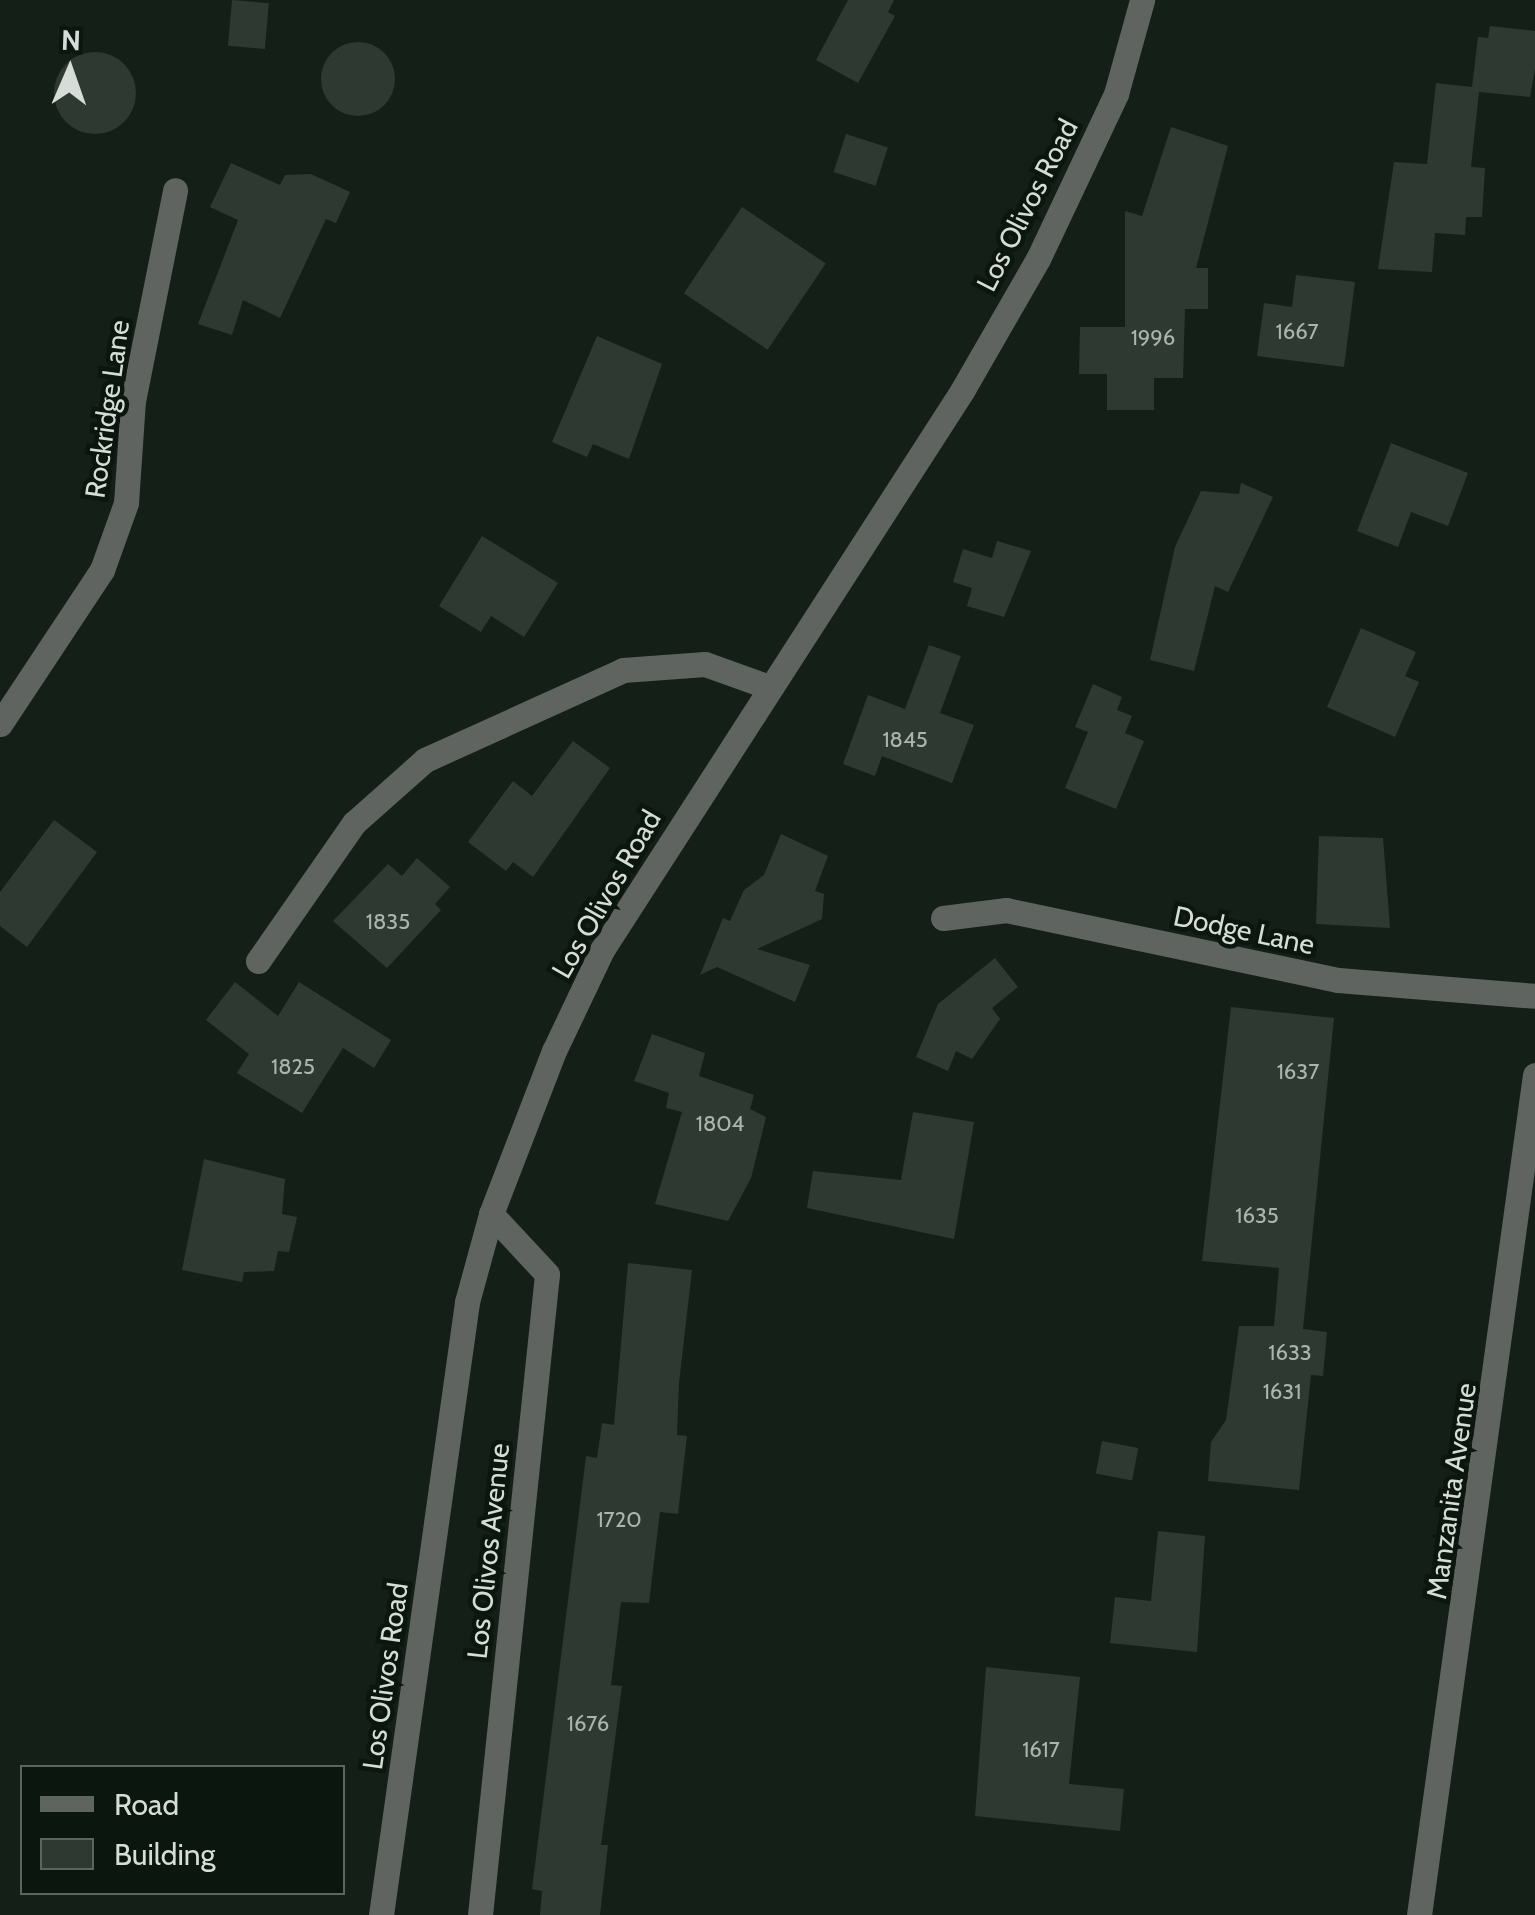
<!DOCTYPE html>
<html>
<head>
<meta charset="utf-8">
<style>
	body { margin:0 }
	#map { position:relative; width:1535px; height:1915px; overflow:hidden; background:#141f17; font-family:Cabin,sans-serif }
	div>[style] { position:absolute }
	.building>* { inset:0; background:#2e3a31; transform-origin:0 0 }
	.round { border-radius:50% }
	.minor>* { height:25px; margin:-12.5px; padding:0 12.5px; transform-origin:12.5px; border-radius:12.5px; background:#5f6460 }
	span { translate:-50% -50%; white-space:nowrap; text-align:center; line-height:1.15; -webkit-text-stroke:9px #0b160e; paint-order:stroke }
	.number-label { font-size:22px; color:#acb4ae }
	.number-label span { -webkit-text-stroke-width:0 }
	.street-label { font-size:28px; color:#d6ddd8 }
	.legend { position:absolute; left:20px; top:1765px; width:325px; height:130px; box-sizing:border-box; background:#0b160e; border:2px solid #5c665f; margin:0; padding:12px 18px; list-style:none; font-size:30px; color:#d6ddd8 }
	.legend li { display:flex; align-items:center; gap:20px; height:50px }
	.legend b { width:50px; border:2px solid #5c665f }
	.north { position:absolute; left:20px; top:20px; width:100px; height:100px; -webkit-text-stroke:8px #0b160e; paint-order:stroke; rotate:2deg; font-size:28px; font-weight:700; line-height:40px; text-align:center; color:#d6ddd8 }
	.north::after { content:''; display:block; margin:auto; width:35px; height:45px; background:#d6ddd8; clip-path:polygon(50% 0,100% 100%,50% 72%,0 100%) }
</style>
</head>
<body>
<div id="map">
	<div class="building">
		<i style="left:232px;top:0;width:37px;height:46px;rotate:5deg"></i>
		<i style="clip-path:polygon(848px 0,894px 0,888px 12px,895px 16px,858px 83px,816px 60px)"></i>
		<i style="clip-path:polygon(1490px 26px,1535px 31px,1535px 69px,1530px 97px,1479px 92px,1471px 167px,1485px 168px,1482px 217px,1466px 217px,1465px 235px,1435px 233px,1432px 272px,1378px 269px,1394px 162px,1427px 164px,1436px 83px,1472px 87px,1478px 37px,1488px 38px)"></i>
		<i class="round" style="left:321px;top:42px;width:74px;height:74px"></i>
		<i class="round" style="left:54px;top:52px;width:82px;height:82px"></i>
		<i style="clip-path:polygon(1171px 127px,1228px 146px,1196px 268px,1208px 268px,1208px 309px,1185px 309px,1183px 378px,1154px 378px,1154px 410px,1107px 410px,1107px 374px,1079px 374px,1080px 327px,1125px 327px,1125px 211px,1142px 216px)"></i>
		<i style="left:846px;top:134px;width:44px;height:40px;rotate:18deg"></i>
		<i style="clip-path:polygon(231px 163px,280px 185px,285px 175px,311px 174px,350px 192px,336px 223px,326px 219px,280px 318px,243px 300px,232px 335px,198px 324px,238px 220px,210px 207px)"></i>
		<i style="left:742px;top:207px;width:101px;height:104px;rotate:34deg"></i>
		<i style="clip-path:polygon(1296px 275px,1355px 282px,1344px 367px,1257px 356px,1264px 303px,1292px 307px)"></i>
		<i style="clip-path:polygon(597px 336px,662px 364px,629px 459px,593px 444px,587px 457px,552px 442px)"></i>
		<i style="clip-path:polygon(1391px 443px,1468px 473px,1448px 526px,1411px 512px,1398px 547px,1357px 531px)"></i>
		<i style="clip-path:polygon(1241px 483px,1273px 497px,1228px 592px,1215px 586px,1194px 671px,1150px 660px,1175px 547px,1201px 491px,1239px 494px)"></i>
		<i style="clip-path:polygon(482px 536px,558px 583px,524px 637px,491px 616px,481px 632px,439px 606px)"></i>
		<i style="clip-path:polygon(997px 541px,1031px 551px,1004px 617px,967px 606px,972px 588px,953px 582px,963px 549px,992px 558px)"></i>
		<i style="clip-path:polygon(1361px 628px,1416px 652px,1405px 676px,1419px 682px,1395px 737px,1327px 707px)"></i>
		<i style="clip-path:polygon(929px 645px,961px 656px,940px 713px,974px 725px,952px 783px,882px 756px,875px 776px,843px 764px,868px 695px,905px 709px)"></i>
		<i style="clip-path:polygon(1093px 684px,1122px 697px,1117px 710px,1132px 716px,1125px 733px,1144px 741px,1116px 809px,1065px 788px,1088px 732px,1075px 727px)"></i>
		<i style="clip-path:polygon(573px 741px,610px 768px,533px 877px,513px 862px,506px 871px,468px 842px,513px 781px,532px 796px)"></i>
		<i style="clip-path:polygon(54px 820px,97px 852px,27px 947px,0 926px,0 892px)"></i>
		<i style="clip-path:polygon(781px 834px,828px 856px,815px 891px,824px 894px,822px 919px,757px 949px,810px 965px,795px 1002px,717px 967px,700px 975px,723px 918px,730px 921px,744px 890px,764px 875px)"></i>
		<i style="clip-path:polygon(1319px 836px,1383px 838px,1390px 928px,1316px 924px)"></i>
		<i style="clip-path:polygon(417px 858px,450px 887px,435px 904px,441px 910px,387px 968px,333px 921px,388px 864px,402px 876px)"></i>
		<i style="clip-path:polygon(995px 958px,1018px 987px,992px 1008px,1000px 1019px,972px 1059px,956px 1051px,948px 1071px,916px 1057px,938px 1004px)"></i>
		<i style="clip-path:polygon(235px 982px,278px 1016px,299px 982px,391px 1040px,374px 1068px,343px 1048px,302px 1113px,237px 1073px,249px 1054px,206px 1020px)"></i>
		<i style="clip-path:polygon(1231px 1007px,1334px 1018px,1303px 1329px,1327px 1332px,1323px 1376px,1311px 1375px,1299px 1490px,1208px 1481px,1211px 1442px,1226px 1420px,1239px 1326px,1274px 1326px,1279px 1268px,1202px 1261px)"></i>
		<i style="clip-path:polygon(652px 1034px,705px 1053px,699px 1076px,754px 1095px,750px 1109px,766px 1117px,751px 1178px,728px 1221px,655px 1204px,682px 1112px,666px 1108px,669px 1093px,634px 1081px)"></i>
		<i style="clip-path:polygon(913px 1112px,974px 1122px,954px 1239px,807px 1208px,813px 1171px,901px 1180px)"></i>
		<i style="clip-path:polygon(204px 1159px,285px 1179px,282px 1214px,297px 1217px,289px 1252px,278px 1251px,274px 1271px,244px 1272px,242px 1282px,182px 1270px)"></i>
		<i style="clip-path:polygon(628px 1263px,692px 1270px,679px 1383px,677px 1435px,687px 1436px,678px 1514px,660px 1512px,649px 1603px,621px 1602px,611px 1685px,622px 1686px,601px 1845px,608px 1845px,600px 1915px,540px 1915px,542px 1891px,532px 1889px,586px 1456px,597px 1458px,602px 1423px,614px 1425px)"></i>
		<i style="left:1102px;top:1441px;width:37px;height:33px;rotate:11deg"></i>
		<i style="clip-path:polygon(1158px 1531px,1205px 1536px,1197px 1652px,1110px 1643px,1115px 1597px,1151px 1601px)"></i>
		<i style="clip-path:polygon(986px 1667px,1080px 1677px,1069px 1784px,1124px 1789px,1120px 1831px,975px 1816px)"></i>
	</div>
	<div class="minor">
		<i style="left:0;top:724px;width:185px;rotate:-56.5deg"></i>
		<i style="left:102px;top:570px;width:71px;rotate:-70.3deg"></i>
		<i style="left:126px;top:503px;width:102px;rotate:-86.1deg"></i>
		<i style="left:133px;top:401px;width:215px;rotate:-78.7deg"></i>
		<i style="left:943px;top:918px;width:64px;rotate:-7.2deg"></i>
		<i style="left:1006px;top:910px;width:339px;rotate:11.9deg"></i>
		<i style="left:1338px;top:980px;width:198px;rotate:4.6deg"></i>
		<i style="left:258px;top:961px;width:168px;rotate:-55.2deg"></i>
		<i style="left:354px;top:823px;width:95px;rotate:-41.6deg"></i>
		<i style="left:425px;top:760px;width:217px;rotate:-24.4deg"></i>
		<i style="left:623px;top:670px;width:82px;rotate:-4.2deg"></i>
		<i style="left:705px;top:664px;width:68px;rotate:19.8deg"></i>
		<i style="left:381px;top:1915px;width:619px;rotate:-82.01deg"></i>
		<i style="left:467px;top:1302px;width:91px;rotate:-74.7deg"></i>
		<i style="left:491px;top:1214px;width:175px;rotate:-68.9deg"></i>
		<i style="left:554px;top:1051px;width:112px;rotate:-64.6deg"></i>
		<i style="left:602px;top:950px;width:665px;rotate:-57.22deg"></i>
		<i style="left:962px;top:391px;width:152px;rotate:-60.1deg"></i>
		<i style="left:1038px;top:259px;width:183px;rotate:-64.7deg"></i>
		<i style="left:1116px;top:94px;width:98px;rotate:-74.5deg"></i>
		<i style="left:480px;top:1915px;width:644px;rotate:-84.03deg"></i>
		<i style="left:547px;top:1274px;width:82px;rotate:-133deg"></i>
		<i style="left:1419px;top:1915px;width:848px;rotate:-82.14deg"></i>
	</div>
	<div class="number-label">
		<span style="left:1297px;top:332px">1667</span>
		<span style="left:1153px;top:338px">1996</span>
		<span style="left:905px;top:740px">1845</span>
		<span style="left:388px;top:922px">1835</span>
		<span style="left:293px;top:1067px">1825</span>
		<span style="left:1298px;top:1072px">1637</span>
		<span style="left:720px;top:1124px">1804</span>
		<span style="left:1257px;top:1216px">1635</span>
		<span style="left:1290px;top:1353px">1633</span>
		<span style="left:1282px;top:1392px">1631</span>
		<span style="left:619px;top:1520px">1720</span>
		<span style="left:588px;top:1724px">1676</span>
		<span style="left:1041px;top:1750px">1617</span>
	</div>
	<div class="street-label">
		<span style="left:1027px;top:205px;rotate:-63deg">Los Olivos Road</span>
		<span style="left:107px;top:409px;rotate:-82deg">Rockridge Lane</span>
		<span style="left:606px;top:894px;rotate:-60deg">Los Olivos Road</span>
		<span style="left:1244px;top:930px;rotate:12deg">Dodge Lane</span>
		<span style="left:1451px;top:1491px;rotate:-82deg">Manzanita Avenue</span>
		<span style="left:488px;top:1551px;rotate:-84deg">Los Olivos Avenue</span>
		<span style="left:385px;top:1676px;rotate:-82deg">Los Olivos Road</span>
	</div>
	<ul class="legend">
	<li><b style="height:12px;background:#5f6460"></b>Road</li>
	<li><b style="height:28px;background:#2e3a31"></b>Building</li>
	</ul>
	<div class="north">N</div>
</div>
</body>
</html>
